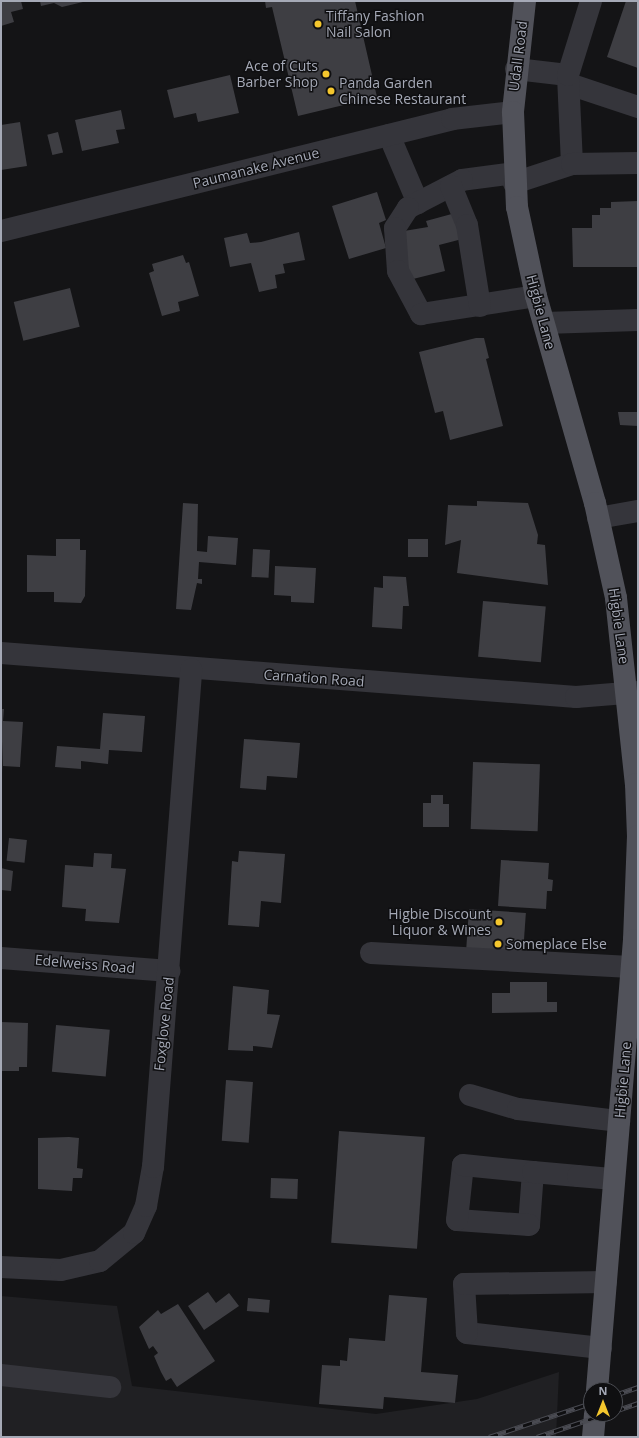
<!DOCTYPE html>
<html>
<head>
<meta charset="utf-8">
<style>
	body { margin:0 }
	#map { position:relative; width:639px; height:1438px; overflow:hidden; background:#141416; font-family:"Open Sans",sans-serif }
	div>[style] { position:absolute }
	.built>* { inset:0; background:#202023 }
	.building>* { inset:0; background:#3e3e43; transform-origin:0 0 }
	.minor>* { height:22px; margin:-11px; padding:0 11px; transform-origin:11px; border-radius:11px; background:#35353b }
	.major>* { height:22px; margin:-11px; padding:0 11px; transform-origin:11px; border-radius:11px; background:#51525a }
	.rail>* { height:4.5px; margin-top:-2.25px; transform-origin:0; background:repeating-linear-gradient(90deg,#0f0f11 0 9px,#4a4b52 0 18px); box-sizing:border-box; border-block:1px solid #4a4b52 }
	.dots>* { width:11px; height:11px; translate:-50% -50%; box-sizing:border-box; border:2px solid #0f0f11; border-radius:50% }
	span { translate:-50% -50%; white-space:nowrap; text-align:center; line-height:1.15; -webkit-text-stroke:3px #0f0f11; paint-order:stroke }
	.poi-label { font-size:14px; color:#a5a9b6 }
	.left { translate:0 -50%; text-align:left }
	.right { translate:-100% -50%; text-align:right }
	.street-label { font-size:14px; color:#a5a9b6 }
	.frame { position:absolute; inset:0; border:2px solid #a5a9b6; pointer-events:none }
	.north { position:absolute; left:583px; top:1382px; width:40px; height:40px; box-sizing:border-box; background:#0f0f11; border:1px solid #4b4d53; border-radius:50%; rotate:0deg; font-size:11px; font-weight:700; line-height:16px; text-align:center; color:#a5a9b6 }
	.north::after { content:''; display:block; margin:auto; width:14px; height:18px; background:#f4c62d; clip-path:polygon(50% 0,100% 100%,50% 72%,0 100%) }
</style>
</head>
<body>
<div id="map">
	<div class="built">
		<i style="clip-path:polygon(1px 1296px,117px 1306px,132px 1386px,376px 1414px,477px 1399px,559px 1372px,556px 1437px,1px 1437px)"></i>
	</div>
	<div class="building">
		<i style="clip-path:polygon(1px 1px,21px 1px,23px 9px,11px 12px,14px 22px,1px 26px)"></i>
		<i style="clip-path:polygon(40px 1px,83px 1px,83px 2px,62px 7px,54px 3px,41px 6px)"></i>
		<i style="clip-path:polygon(265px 1px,355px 1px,377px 97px,298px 116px,272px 7px,266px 8px)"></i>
		<i style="clip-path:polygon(626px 1px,638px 1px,638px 68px,607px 57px)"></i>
		<i style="clip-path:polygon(230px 75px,239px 113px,198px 122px,196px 113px,174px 118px,167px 90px)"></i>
		<i style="clip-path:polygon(121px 110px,125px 129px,116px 130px,119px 143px,82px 151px,75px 120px)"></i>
		<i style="clip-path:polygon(20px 122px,27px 166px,1px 170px,1px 125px)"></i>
		<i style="left:58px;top:132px;width:21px;height:11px;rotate:76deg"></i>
		<i style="clip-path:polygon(377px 192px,386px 220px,379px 223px,386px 248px,349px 259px,332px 206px)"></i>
		<i style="clip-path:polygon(638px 201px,637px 267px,573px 267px,572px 228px,592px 228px,592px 215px,600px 215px,600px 208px,611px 208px,611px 202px)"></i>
		<i style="clip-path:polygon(459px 212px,466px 238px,439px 245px,445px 271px,409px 280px,398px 232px,428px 227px,426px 221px)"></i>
		<i style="clip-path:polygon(299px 232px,305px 260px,283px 264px,285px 273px,275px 275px,277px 288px,259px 292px,251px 263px,230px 267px,224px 238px,247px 233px,250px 243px,261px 242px)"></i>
		<i style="clip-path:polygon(183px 255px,186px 263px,189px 262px,199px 296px,178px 302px,180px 311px,162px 316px,149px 273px,154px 271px,152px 264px)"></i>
		<i style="left:70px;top:288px;width:40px;height:58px;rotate:76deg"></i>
		<i style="clip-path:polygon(476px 338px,484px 338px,489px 358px,486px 359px,503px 426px,450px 440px,443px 411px,435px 413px,419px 352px)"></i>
		<i style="clip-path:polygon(618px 412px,638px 412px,638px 426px,620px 425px)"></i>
		<i style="clip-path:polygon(477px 501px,528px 503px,538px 535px,537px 544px,545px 545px,548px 585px,457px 573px,461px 540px,445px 545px,448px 505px,477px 506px)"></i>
		<i style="clip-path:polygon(183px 503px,198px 504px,197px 551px,207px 552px,208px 536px,238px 538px,236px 565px,199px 562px,198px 579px,202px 579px,202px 584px,197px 583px,191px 610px,176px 609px)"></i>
		<i style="clip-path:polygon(56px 539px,80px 539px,80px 550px,86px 550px,85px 596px,81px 603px,54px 602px,54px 592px,27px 592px,27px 555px,56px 556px)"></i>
		<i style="left:408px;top:539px;width:20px;height:18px"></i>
		<i style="left:253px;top:549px;width:17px;height:28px;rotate:3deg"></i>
		<i style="clip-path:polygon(275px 566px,316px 568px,314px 603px,291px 602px,291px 596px,274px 595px)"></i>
		<i style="clip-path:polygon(383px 576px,406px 577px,409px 606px,403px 606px,402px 629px,372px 627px,374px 587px,383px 588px)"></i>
		<i style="left:483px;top:601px;width:63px;height:56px;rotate:5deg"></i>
		<i style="clip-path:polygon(1px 709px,4px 709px,3px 721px,23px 722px,20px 767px,3px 766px,3px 773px)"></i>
		<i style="clip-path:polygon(103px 713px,145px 716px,142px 752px,109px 750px,108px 764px,81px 761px,81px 769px,55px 767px,57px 746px,100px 749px)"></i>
		<i style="clip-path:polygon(244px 739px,300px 743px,297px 778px,267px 776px,266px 790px,240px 788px)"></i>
		<i style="left:473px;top:762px;width:67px;height:67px;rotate:2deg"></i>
		<i style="clip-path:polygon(431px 795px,443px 795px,443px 804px,449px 804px,449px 827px,423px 827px,423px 803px,431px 803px)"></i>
		<i style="left:9px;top:838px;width:18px;height:23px;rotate:6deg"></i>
		<i style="clip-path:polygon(239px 851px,285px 854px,281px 903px,261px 901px,259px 927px,228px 925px,232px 861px,238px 862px)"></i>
		<i style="clip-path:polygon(94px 853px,112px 854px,111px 868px,126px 869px,119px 923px,85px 921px,86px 909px,62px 907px,65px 865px,93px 867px)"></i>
		<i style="clip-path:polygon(501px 860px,549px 863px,548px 879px,553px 880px,552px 891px,547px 891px,546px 909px,498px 906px)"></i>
		<i style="clip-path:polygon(1px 868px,13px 871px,11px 891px,1px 890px)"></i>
		<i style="left:469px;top:909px;width:57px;height:45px;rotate:4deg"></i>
		<i style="clip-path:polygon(510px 982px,547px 982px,547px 1002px,557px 1002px,557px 1012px,492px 1013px,492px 993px,510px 993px)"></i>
		<i style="clip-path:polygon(233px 986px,269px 990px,267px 1014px,280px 1015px,272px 1048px,253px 1046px,253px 1051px,228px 1050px)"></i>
		<i style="clip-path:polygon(1px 1022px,28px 1023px,27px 1067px,19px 1067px,19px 1071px,1px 1071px)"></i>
		<i style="left:56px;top:1025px;width:54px;height:47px;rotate:5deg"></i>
		<i style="left:226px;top:1080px;width:27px;height:61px;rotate:4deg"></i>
		<i style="left:339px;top:1131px;width:86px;height:112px;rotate:4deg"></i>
		<i style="clip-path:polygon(69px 1137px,79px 1138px,77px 1168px,83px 1169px,82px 1178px,73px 1178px,72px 1191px,38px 1189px,38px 1138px)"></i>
		<i style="left:271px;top:1178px;width:27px;height:20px;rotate:2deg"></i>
		<i style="clip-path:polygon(208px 1292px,216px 1303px,229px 1293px,239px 1306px,204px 1330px,188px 1306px)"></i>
		<i style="clip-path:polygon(389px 1295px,427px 1298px,421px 1372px,458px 1375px,455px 1403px,384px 1397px,383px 1409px,319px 1404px,322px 1365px,340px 1366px,340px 1360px,347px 1361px,349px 1338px,385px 1341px)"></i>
		<i style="left:248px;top:1298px;width:22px;height:13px;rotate:5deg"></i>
		<i style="clip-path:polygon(178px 1304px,215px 1361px,177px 1387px,171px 1378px,166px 1381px,161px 1372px,154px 1356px,158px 1353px,153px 1346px,149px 1349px,139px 1327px,158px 1310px,161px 1314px)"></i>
	</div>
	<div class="minor">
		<i style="left:516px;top:69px;width:52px;rotate:6.6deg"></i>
		<i style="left:569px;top:84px;width:73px;rotate:18.4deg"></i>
		<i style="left:389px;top:135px;width:74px;rotate:66.9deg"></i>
		<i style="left:572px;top:164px;width:89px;rotate:-92.6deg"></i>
		<i style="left:568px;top:75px;width:77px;rotate:-72.7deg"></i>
		<i style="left:514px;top:173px;width:52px;rotate:172.3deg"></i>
		<i style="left:462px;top:180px;width:61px;rotate:152.6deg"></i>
		<i style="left:408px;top:208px;width:24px;rotate:123deg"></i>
		<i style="left:395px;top:228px;width:43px;rotate:86deg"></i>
		<i style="left:398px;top:271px;width:49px;rotate:61.9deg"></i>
		<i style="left:421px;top:314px;width:116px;rotate:-8.9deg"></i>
		<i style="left:514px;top:183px;width:61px;rotate:-18.1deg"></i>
		<i style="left:572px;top:164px;width:66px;rotate:-0.9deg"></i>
		<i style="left:451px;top:186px;width:42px;rotate:67.7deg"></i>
		<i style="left:467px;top:225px;width:82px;rotate:80.9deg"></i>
		<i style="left:1px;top:231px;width:465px;rotate:-13.9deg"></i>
		<i style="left:452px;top:119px;width:61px;rotate:-6.5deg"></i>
		<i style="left:544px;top:323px;width:94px;rotate:-1.8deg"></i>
		<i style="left:598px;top:518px;width:41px;rotate:-9.9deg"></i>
		<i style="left:1px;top:653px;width:577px;rotate:4.38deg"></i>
		<i style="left:576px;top:697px;width:62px;rotate:-4.6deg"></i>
		<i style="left:371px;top:953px;width:260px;rotate:3.1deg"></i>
		<i style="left:1px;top:958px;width:169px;rotate:4.4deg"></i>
		<i style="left:470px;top:1095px;width:50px;rotate:16.3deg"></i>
		<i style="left:518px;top:1109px;width:102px;rotate:6.8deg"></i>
		<i style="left:533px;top:1172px;width:53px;rotate:94.3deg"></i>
		<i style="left:529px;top:1225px;width:72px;rotate:-176deg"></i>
		<i style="left:457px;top:1220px;width:55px;rotate:-83.8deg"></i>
		<i style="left:463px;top:1165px;width:70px;rotate:5.7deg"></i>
		<i style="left:533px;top:1172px;width:45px;rotate:5.1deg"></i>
		<i style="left:578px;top:1176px;width:36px;rotate:5deg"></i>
		<i style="left:1px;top:1267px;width:60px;rotate:2.9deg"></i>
		<i style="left:61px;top:1270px;width:40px;rotate:-13deg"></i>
		<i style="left:100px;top:1261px;width:44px;rotate:-39.5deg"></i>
		<i style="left:134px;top:1233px;width:30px;rotate:-66deg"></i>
		<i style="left:146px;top:1206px;width:40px;rotate:-80deg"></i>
		<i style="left:153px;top:1167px;width:499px;rotate:-85.6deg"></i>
		<i style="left:601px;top:1348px;width:135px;rotate:-173.6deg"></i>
		<i style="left:467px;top:1333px;width:49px;rotate:-93.5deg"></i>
		<i style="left:464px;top:1284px;width:142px;rotate:-0.8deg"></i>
		<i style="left:1px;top:1375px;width:110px;rotate:6.3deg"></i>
	</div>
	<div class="major">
		<i style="left:525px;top:1px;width:112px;rotate:96.2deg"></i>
		<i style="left:513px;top:112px;width:95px;rotate:87.6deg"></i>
		<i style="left:517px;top:207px;width:91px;rotate:77.9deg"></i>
		<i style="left:536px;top:296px;width:215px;rotate:74.1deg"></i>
		<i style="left:595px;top:503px;width:97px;rotate:77.5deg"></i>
		<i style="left:616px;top:598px;width:187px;rotate:83.9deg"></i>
		<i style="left:636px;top:784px;width:52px;rotate:87.8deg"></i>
		<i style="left:638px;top:836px;width:104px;rotate:92.2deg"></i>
		<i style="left:634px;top:940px;width:452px;rotate:94.7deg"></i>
		<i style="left:593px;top:1437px;width:23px;rotate:-85deg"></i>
	</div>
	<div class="rail">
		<i style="left:615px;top:1395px;width:24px;rotate:-19deg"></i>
		<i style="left:615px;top:1411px;width:24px;rotate:-19deg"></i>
		<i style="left:489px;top:1437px;width:108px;rotate:-18.4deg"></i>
		<i style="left:537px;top:1437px;width:72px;rotate:-18.7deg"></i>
	</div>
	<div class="dots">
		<i style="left:318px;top:24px;background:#f4c62d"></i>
		<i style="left:326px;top:74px;background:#f4c62d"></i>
		<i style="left:331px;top:91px;background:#f4c62d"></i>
		<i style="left:499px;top:922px;background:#f4c62d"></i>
		<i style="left:498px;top:944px;background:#f4c62d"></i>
	</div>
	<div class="poi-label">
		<span class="left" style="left:326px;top:24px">Tiffany Fashion<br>Nail Salon</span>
		<span class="right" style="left:318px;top:74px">Ace of Cuts<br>Barber Shop</span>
		<span class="left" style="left:339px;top:91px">Panda Garden<br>Chinese Restaurant</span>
		<span class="right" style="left:491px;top:922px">Higbie Discount<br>Liquor &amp; Wines</span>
		<span class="left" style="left:506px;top:944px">Someplace Else</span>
	</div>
	<div class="street-label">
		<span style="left:518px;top:56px;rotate:-83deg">Udall Road</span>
		<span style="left:256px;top:168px;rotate:-14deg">Paumanake Avenue</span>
		<span style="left:541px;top:312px;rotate:75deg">Higbie Lane</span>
		<span style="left:619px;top:626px;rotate:82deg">Higbie Lane</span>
		<span style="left:314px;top:678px;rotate:4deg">Carnation Road</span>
		<span style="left:85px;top:964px;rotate:5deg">Edelweiss Road</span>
		<span style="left:164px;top:1024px;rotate:-84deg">Foxglove Road</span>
		<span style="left:623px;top:1080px;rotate:-85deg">Higbie Lane</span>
	</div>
	<div class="frame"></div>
	<div class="north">N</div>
</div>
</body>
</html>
